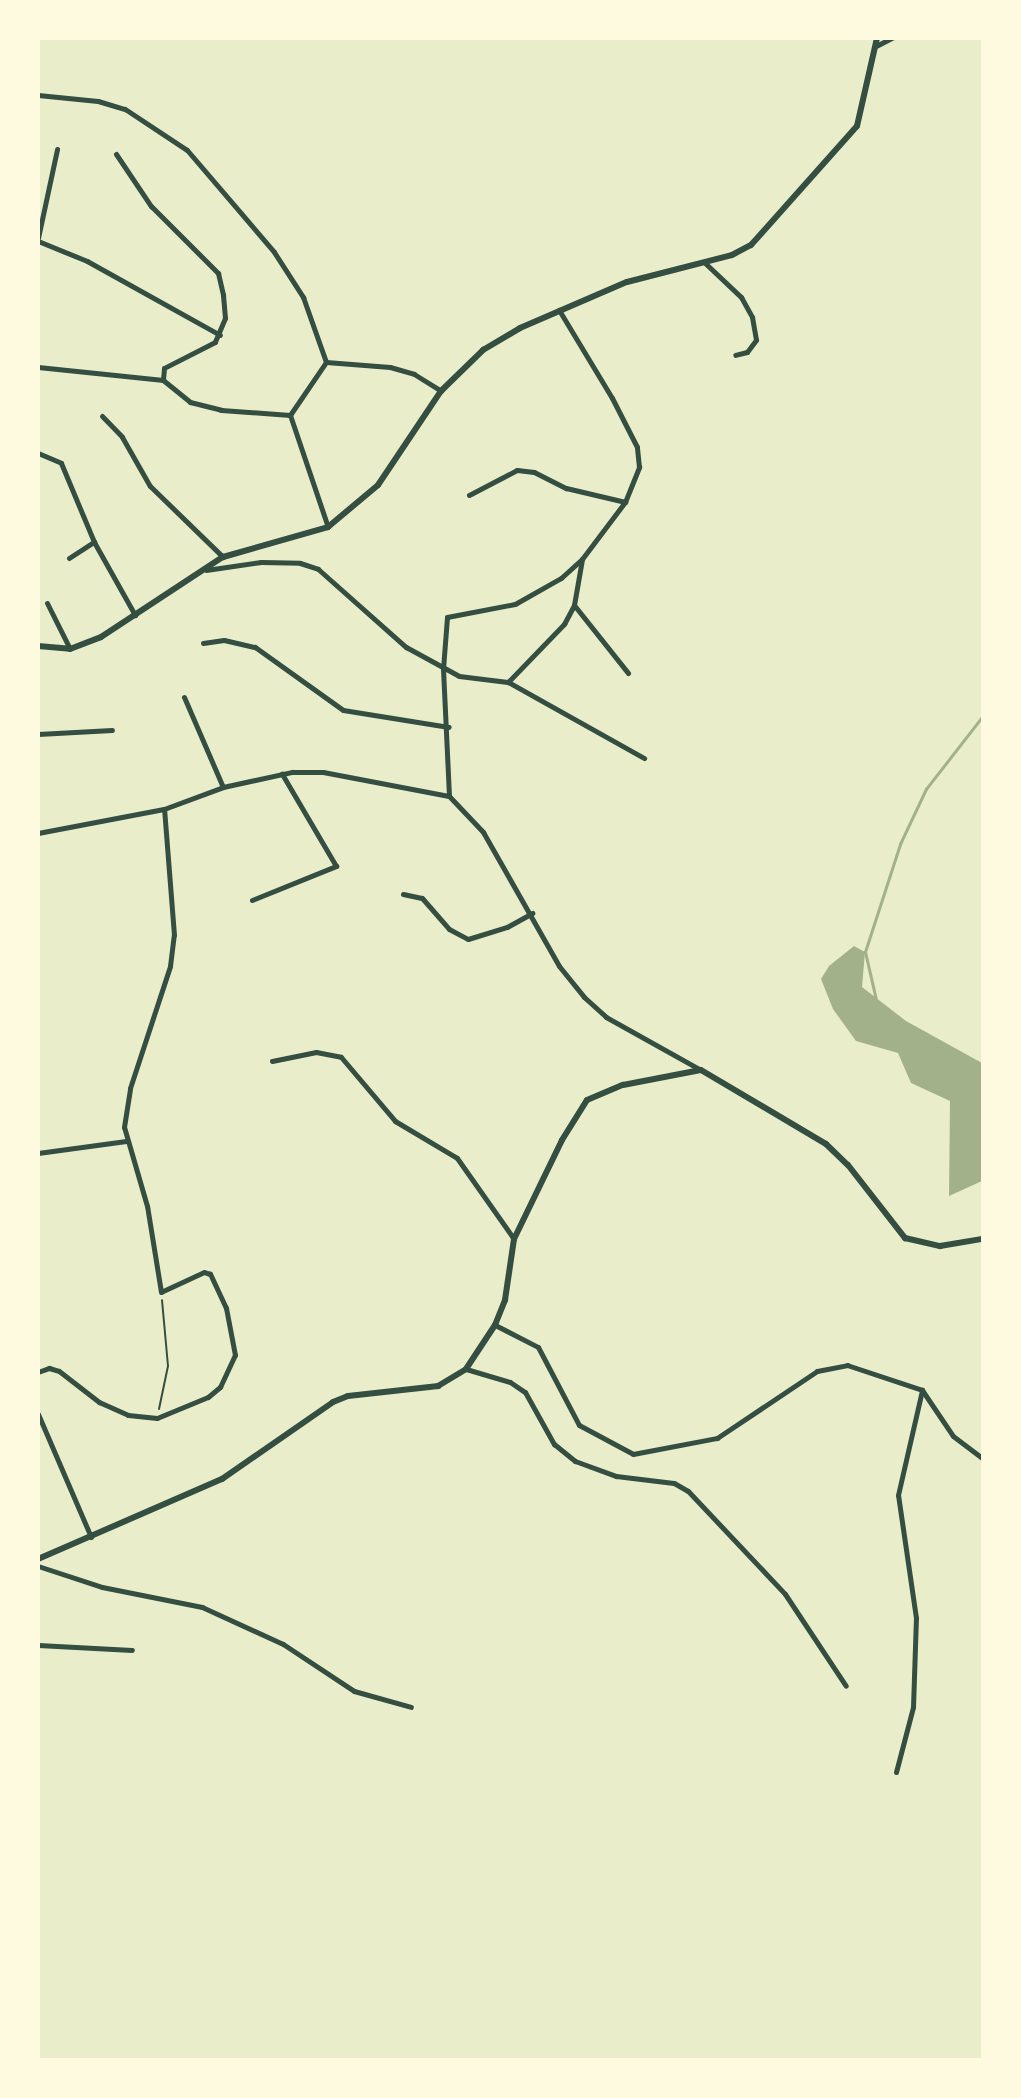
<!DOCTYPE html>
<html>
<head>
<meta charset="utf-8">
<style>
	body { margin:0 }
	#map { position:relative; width:1021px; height:2098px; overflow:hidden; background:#e9edc9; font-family:Ubuntu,sans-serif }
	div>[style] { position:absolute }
	.water>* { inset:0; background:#a3b18a }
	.stream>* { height:2.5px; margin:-1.25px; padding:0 1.25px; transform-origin:1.25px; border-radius:1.25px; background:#a3b18a }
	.path>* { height:2px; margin:-1px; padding:0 1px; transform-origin:1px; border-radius:1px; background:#344e41 }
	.minor>* { height:5px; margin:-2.5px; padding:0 2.5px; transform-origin:2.5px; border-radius:2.5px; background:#344e41 }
	.tertiary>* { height:6px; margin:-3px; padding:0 3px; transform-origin:3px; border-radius:3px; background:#344e41 }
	span { translate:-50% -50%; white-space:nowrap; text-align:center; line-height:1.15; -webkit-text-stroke:7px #fefae0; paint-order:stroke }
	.frame { position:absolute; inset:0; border:40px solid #fefae0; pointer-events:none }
</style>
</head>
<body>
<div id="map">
	<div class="water">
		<i style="clip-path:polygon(854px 946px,865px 952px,862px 987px,906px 1021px,982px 1063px,982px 1181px,949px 1196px,950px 1101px,911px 1083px,898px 1053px,856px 1041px,833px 1009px,821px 979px,829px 966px)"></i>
	</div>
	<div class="stream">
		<i style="left:876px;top:1000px;width:49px;rotate:-102.9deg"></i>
		<i style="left:865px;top:952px;width:114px;rotate:-72deg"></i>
		<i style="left:900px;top:844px;width:61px;rotate:-64.7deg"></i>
		<i style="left:926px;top:789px;width:91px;rotate:-52.1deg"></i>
	</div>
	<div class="path">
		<i style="left:159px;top:1409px;width:44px;rotate:-78.2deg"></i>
		<i style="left:168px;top:1366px;width:66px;rotate:-95.2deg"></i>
	</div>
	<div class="minor">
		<i style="left:876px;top:46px;width:18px;rotate:-27deg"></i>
		<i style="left:38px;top:95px;width:60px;rotate:5.7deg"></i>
		<i style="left:98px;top:101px;width:28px;rotate:17deg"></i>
		<i style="left:125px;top:109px;width:74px;rotate:33.5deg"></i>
		<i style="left:187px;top:150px;width:134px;rotate:49.5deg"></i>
		<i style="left:274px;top:252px;width:54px;rotate:57.2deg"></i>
		<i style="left:303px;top:297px;width:69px;rotate:70.5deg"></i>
		<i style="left:116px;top:154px;width:63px;rotate:56.1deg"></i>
		<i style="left:151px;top:206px;width:95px;rotate:45deg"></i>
		<i style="left:218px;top:273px;width:23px;rotate:77deg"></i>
		<i style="left:223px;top:295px;width:23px;rotate:85deg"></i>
		<i style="left:225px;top:318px;width:26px;rotate:113deg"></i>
		<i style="left:215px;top:342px;width:57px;rotate:153deg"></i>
		<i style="left:164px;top:368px;width:12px;rotate:95deg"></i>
		<i style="left:38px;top:238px;width:91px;rotate:-77.9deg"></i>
		<i style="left:38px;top:241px;width:53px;rotate:22.2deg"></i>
		<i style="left:87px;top:261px;width:152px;rotate:29.1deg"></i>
		<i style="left:705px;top:263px;width:50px;rotate:43.4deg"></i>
		<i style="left:741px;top:297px;width:23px;rotate:61deg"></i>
		<i style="left:752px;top:317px;width:23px;rotate:80deg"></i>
		<i style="left:756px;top:340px;width:15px;rotate:127deg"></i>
		<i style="left:747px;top:352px;width:12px;rotate:166deg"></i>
		<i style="left:38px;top:367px;width:126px;rotate:5.9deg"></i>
		<i style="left:163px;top:380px;width:35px;rotate:39deg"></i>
		<i style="left:190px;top:402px;width:32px;rotate:14deg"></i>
		<i style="left:221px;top:410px;width:69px;rotate:4.1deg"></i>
		<i style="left:290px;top:415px;width:64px;rotate:-55.8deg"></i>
		<i style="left:326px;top:362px;width:64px;rotate:4.5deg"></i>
		<i style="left:390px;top:367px;width:25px;rotate:16deg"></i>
		<i style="left:414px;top:374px;width:32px;rotate:32deg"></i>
		<i style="left:290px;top:415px;width:118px;rotate:71.3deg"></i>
		<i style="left:102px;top:416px;width:29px;rotate:46deg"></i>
		<i style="left:122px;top:437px;width:56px;rotate:60.3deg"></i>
		<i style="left:150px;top:486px;width:102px;rotate:44.2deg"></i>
		<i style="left:38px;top:453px;width:25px;rotate:23deg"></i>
		<i style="left:61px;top:463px;width:86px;rotate:67.3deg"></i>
		<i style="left:94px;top:542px;width:84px;rotate:60.7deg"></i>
		<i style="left:469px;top:495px;width:54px;rotate:-27.5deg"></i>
		<i style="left:517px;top:470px;width:17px;rotate:7deg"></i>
		<i style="left:534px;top:472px;width:36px;rotate:27deg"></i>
		<i style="left:566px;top:488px;width:61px;rotate:13.3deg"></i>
		<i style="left:69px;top:558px;width:30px;rotate:-33deg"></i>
		<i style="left:206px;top:570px;width:56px;rotate:-8.3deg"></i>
		<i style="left:261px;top:562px;width:39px;rotate:1deg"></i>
		<i style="left:300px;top:563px;width:19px;rotate:18deg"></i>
		<i style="left:318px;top:569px;width:118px;rotate:41.6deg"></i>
		<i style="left:406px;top:647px;width:60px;rotate:28.7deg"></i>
		<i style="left:459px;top:676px;width:49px;rotate:7deg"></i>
		<i style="left:508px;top:682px;width:81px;rotate:-46deg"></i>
		<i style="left:564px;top:624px;width:21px;rotate:-62deg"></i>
		<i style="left:574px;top:605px;width:47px;rotate:-80.1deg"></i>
		<i style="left:582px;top:559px;width:71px;rotate:-53deg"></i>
		<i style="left:625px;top:502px;width:38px;rotate:-68deg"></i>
		<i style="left:639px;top:467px;width:20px;rotate:-96deg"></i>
		<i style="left:637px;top:447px;width:55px;rotate:-117deg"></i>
		<i style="left:612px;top:398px;width:103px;rotate:-121.1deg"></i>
		<i style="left:47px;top:603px;width:51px;rotate:63.4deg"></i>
		<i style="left:574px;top:605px;width:87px;rotate:51.5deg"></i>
		<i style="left:203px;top:643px;width:21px;rotate:-8deg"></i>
		<i style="left:224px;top:640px;width:32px;rotate:13deg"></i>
		<i style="left:255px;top:647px;width:108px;rotate:35.6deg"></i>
		<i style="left:343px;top:710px;width:107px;rotate:9.1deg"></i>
		<i style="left:508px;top:682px;width:156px;rotate:29.2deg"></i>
		<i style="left:184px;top:697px;width:98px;rotate:66.6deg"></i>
		<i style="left:38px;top:734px;width:74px;rotate:-3.1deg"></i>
		<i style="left:449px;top:796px;width:127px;rotate:-92.7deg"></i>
		<i style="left:443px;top:669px;width:52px;rotate:-85.6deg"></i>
		<i style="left:447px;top:617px;width:69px;rotate:-10.8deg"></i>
		<i style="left:515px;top:604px;width:53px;rotate:-29.5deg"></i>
		<i style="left:561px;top:578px;width:27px;rotate:-42deg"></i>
		<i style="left:38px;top:833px;width:128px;rotate:-10.8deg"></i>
		<i style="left:164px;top:809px;width:63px;rotate:-20.4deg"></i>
		<i style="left:223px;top:787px;width:71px;rotate:-12.3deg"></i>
		<i style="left:292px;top:772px;width:31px"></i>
		<i style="left:323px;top:772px;width:128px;rotate:10.8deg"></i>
		<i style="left:449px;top:796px;width:50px;rotate:46.6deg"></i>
		<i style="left:483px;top:832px;width:154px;rotate:60.4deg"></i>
		<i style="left:559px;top:966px;width:40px;rotate:51deg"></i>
		<i style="left:584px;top:997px;width:30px;rotate:42deg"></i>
		<i style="left:606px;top:1017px;width:109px;rotate:29.2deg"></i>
		<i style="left:403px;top:894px;width:19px;rotate:12deg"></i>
		<i style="left:422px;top:898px;width:41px;rotate:48.9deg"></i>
		<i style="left:449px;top:929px;width:21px;rotate:28deg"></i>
		<i style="left:468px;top:939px;width:41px;rotate:-17.1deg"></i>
		<i style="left:507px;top:927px;width:29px;rotate:-29deg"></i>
		<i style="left:252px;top:900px;width:91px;rotate:-22deg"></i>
		<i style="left:336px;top:866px;width:107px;rotate:-120.4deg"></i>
		<i style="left:272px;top:1061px;width:45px;rotate:-11.6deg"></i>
		<i style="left:316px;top:1052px;width:25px;rotate:11deg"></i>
		<i style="left:341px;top:1057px;width:84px;rotate:49.8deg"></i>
		<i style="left:395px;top:1121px;width:72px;rotate:30.8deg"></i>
		<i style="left:457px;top:1158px;width:99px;rotate:54.9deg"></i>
		<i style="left:38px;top:1153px;width:89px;rotate:-7.8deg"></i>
		<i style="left:495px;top:1325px;width:48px;rotate:27.1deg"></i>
		<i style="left:538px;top:1347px;width:88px;rotate:62.3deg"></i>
		<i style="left:579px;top:1425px;width:61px;rotate:28.2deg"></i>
		<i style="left:633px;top:1454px;width:86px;rotate:-10.8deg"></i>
		<i style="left:717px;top:1438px;width:120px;rotate:-33.8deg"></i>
		<i style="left:817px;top:1371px;width:31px;rotate:-11deg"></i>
		<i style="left:847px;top:1365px;width:79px;rotate:18.4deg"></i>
		<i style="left:922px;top:1390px;width:55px;rotate:56deg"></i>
		<i style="left:953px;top:1436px;width:36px;rotate:37deg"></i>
		<i style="left:466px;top:1369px;width:46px;rotate:16.5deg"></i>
		<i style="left:510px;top:1382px;width:18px;rotate:34deg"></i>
		<i style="left:525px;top:1392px;width:60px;rotate:60.9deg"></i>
		<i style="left:554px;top:1444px;width:27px;rotate:39deg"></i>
		<i style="left:575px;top:1461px;width:44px;rotate:20.1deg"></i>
		<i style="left:616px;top:1476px;width:58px;rotate:6.9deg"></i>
		<i style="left:674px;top:1483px;width:16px;rotate:30deg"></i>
		<i style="left:688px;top:1491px;width:141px;rotate:46.7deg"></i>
		<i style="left:785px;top:1594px;width:110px;rotate:56.5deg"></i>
		<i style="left:38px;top:1372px;width:12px;rotate:-20deg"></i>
		<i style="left:49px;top:1368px;width:10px;rotate:17deg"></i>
		<i style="left:59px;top:1371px;width:51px;rotate:37.8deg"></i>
		<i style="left:99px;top:1402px;width:32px;rotate:24deg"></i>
		<i style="left:128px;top:1415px;width:29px;rotate:6deg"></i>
		<i style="left:157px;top:1418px;width:55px;rotate:-22.4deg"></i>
		<i style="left:208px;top:1397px;width:16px;rotate:-40deg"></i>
		<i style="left:220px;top:1387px;width:35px;rotate:-65deg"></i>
		<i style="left:235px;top:1355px;width:48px;rotate:-100.8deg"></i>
		<i style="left:226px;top:1308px;width:38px;rotate:-115deg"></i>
		<i style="left:210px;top:1274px;width:6px;rotate:-162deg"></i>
		<i style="left:204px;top:1272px;width:47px;rotate:155.1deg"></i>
		<i style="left:161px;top:1292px;width:87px;rotate:-99.2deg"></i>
		<i style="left:147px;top:1206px;width:82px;rotate:-106.2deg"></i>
		<i style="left:124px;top:1127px;width:39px;rotate:-81deg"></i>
		<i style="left:130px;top:1088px;width:128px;rotate:-71.8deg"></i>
		<i style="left:170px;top:966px;width:31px;rotate:-83deg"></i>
		<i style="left:174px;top:935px;width:126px;rotate:-94.5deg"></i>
		<i style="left:38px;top:1414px;width:134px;rotate:66.7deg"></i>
		<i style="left:38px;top:1566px;width:67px;rotate:18.2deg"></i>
		<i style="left:102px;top:1587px;width:102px;rotate:11.3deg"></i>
		<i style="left:202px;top:1607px;width:89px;rotate:24.6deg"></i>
		<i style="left:283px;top:1644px;width:85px;rotate:33.5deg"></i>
		<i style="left:354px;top:1691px;width:59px;rotate:15.7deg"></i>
		<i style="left:38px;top:1645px;width:94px;rotate:3deg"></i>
		<i style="left:896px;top:1772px;width:67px;rotate:-75.3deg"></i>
		<i style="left:913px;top:1707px;width:89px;rotate:-88.1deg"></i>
		<i style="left:916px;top:1618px;width:124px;rotate:-98.3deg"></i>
		<i style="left:898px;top:1495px;width:108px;rotate:-77.1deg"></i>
	</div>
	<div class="tertiary">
		<i style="left:38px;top:646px;width:32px;rotate:5deg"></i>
		<i style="left:70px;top:649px;width:33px;rotate:-21deg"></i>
		<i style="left:101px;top:637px;width:146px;rotate:-33.3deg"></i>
		<i style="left:223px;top:557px;width:109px;rotate:-15.9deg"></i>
		<i style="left:328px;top:527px;width:65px;rotate:-40deg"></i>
		<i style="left:378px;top:485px;width:113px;rotate:-56.2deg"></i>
		<i style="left:441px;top:391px;width:59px;rotate:-44.3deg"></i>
		<i style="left:483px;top:350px;width:43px;rotate:-30.7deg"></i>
		<i style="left:520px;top:328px;width:116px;rotate:-23.3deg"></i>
		<i style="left:627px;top:282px;width:108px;rotate:-14.4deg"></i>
		<i style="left:732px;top:255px;width:21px;rotate:-28deg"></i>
		<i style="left:751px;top:245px;width:159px;rotate:-48.3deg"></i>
		<i style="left:857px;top:126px;width:90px;rotate:-77.2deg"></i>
		<i style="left:38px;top:1559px;width:201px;rotate:-23.5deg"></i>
		<i style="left:222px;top:1479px;width:135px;rotate:-34.7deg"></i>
		<i style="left:333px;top:1402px;width:16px;rotate:-22deg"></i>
		<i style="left:348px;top:1396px;width:91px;rotate:-6.3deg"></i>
		<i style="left:438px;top:1386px;width:33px;rotate:-31deg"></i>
		<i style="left:466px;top:1369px;width:53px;rotate:-56.6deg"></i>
		<i style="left:495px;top:1325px;width:27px;rotate:-68deg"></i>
		<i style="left:505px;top:1300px;width:62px;rotate:-81.6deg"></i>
		<i style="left:514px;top:1239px;width:110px;rotate:-64.1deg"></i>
		<i style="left:562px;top:1140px;width:47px;rotate:-58deg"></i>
		<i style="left:587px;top:1100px;width:39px;rotate:-23deg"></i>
		<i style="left:623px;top:1085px;width:79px;rotate:-10.9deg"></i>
		<i style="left:701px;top:1070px;width:145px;rotate:30.6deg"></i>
		<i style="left:826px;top:1144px;width:30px;rotate:44deg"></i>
		<i style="left:848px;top:1165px;width:93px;rotate:52deg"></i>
		<i style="left:905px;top:1238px;width:36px;rotate:13deg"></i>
		<i style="left:940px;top:1246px;width:43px;rotate:-9.5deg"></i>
	</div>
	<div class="frame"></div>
</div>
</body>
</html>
